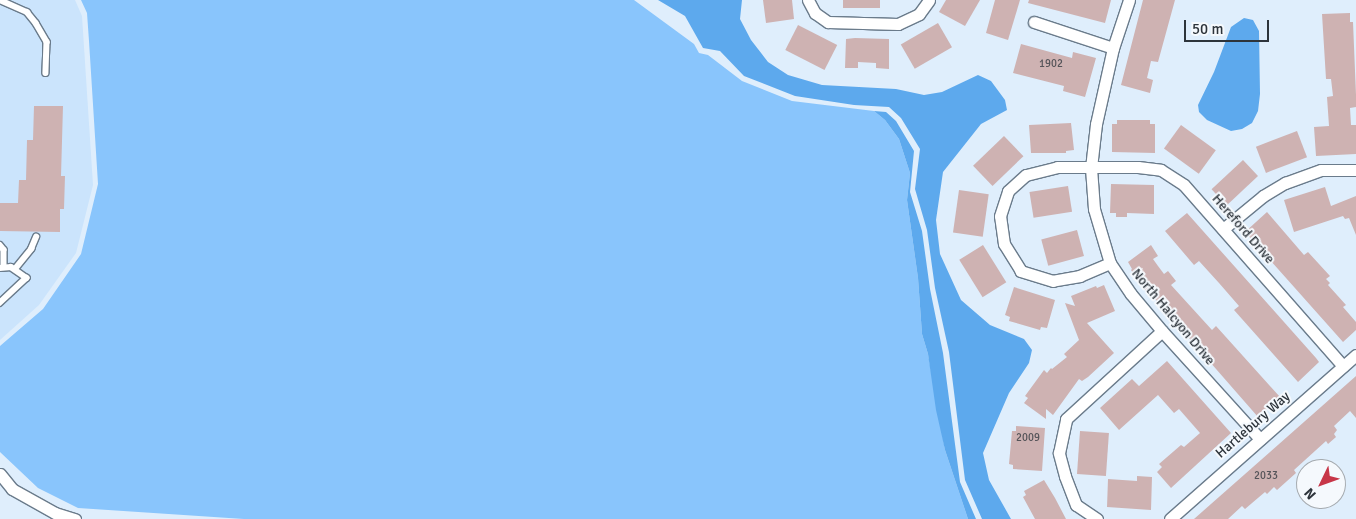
<!DOCTYPE html>
<html>
<head>
<meta charset="utf-8">
<style>
	body { margin:0 }
	#map { position:relative; width:1356px; height:519px; overflow:hidden; background:#dfeefc; font-family:Signika,sans-serif }
	div>[style] { position:absolute }
	.built>* { inset:0; background:#cbe4fc }
	.green>* { inset:0; background:#89c5fc }
	.water>* { inset:0; background:#5da9ed }
	.building>* { inset:0; background:#ceb2b2; transform-origin:0 0 }
	.roads { filter:drop-shadow(1px 0 #6a7b8b) drop-shadow(-1px 0 #6a7b8b) drop-shadow(0 1px #6a7b8b) drop-shadow(0 -1px #6a7b8b) }
	.service>* { height:5.5px; margin:-2.75px; padding:0 2.75px; transform-origin:2.75px; border-radius:2.75px; background:#fff }
	.minor>* { height:11px; margin:-5.5px; padding:0 5.5px; transform-origin:5.5px; border-radius:5.5px; background:#fff }
	span { translate:-50% -50%; white-space:nowrap; text-align:center; line-height:1.15; -webkit-text-stroke:4px #f5f9fd; paint-order:stroke }
	.number-label { font-size:11px; color:#555459 }
	.number-label span { -webkit-text-stroke-width:0 }
	.street-label { font-size:14px; color:#2d343b }
	.north { position:absolute; left:1296px; top:459px; width:50px; height:50px; box-sizing:border-box; background:#f5f9fd; border:1px solid #a5aaaf; border-radius:50%; rotate:228deg; font-size:14px; font-weight:700; line-height:20px; text-align:center; color:#2d343b }
	.north::after { content:''; display:block; margin:auto; width:18px; height:22px; background:#c73648; clip-path:polygon(50% 0,100% 100%,50% 72%,0 100%) }
	.scale { position:absolute; left:1184px; top:20px; width:85px; height:22px; box-sizing:border-box; border:2px solid #2d343b; border-top:0; padding-left:6px; font-size:15px; line-height:18px; white-space:nowrap; color:#2d343b; -webkit-text-stroke:4px #f5f9fd; paint-order:stroke }
</style>
</head>
<body>
<div id="map">
	<div class="built">
		<i style="clip-path:polygon(0 0,75px 0,82px 16px,93px 185px,76px 253px,39px 305px,0 340px)"></i>
	</div>
	<div class="green">
		<i style="clip-path:polygon(81px 0,634px 0,694px 44px,699px 53px,708px 55px,742px 81px,792px 101px,874px 111px,885px 120px,899px 139px,910px 173px,907px 200px,918px 278px,922px 334px,928px 354px,945px 450px,968px 519px,244px 519px,78px 508px,38px 488px,0 452px,0 346px,43px 309px,81px 254px,98px 184px,89px 41px,87px 13px)"></i>
	</div>
	<div class="water">
		<i style="clip-path:polygon(658px 0,742px 0,740px 19px,751px 40px,768px 62px,788px 75px,822px 85px,896px 89px,924px 95px,942px 92px,978px 75px,991px 81px,1005px 100px,1007px 110px,981px 124px,943px 172px,936px 220px,940px 254px,961px 300px,990px 325px,1024px 339px,1032px 350px,1029px 363px,1009px 393px,983px 453px,989px 480px,1011px 519px,982px 519px,965px 480px,949px 352px,935px 288px,927px 230px,915px 189px,920px 149px,901px 118px,889px 107px,854px 105px,795px 96px,744px 76px,720px 51px,703px 48px,685px 16px)"></i>
		<i style="clip-path:polygon(1244px 18px,1253px 20px,1259px 31px,1260px 94px,1258px 111px,1252px 123px,1242px 129px,1231px 131px,1207px 120px,1199px 112px,1198px 105px,1214px 72px,1231px 27px)"></i>
		<i style="clip-path:polygon(874px 111px,886px 112px,896px 121px,914px 151px,910px 192px,922px 231px,930px 289px,943px 353px,960px 482px,976px 519px,968px 519px,945px 450px,936px 410px,928px 354px,922px 334px,918px 278px,907px 200px,910px 173px,899px 139px,885px 120px)"></i>
	</div>
	<div class="building">
		<i style="clip-path:polygon(763px 0,792px 0,794px 19px,766px 23px)"></i>
		<i style="left:843px;top:0;width:37px;height:8px"></i>
		<i style="clip-path:polygon(946px 0,980px 0,965px 26px,939px 12px)"></i>
		<i style="clip-path:polygon(995px 0,1020px 0,1008px 40px,986px 33px)"></i>
		<i style="clip-path:polygon(1029px 0,1111px 0,1105px 23px,1028px 3px)"></i>
		<i style="clip-path:polygon(1143px 0,1175px 0,1158px 62px,1151px 61px,1147px 78px,1153px 80px,1150px 93px,1121px 85px)"></i>
		<i style="clip-path:polygon(1350px 13px,1350px 22px,1353px 22px,1356px 95px,1356px 107px,1350px 108px,1351px 125px,1356px 125px,1356px 154px,1316px 156px,1314px 127px,1329px 126px,1327px 97px,1333px 96px,1331px 79px,1326px 79px,1322px 14px)"></i>
		<i style="left:938px;top:23px;width:28px;height:43px;rotate:60deg"></i>
		<i style="left:798px;top:25px;width:44px;height:28px;rotate:27deg"></i>
		<i style="clip-path:polygon(855px 38px,889px 39px,889px 69px,876px 68px,876px 63px,858px 62px,858px 68px,845px 68px,846px 39px)"></i>
		<i style="clip-path:polygon(1021px 44px,1072px 58px,1073px 52px,1096px 58px,1085px 97px,1063px 91px,1064px 86px,1013px 73px)"></i>
		<i style="clip-path:polygon(34px 106px,63px 106px,61px 176px,65px 176px,64px 209px,60px 209px,60px 232px,0 231px,0 203px,18px 203px,19px 180px,26px 180px,27px 140px,33px 140px)"></i>
		<i style="clip-path:polygon(1117px 120px,1150px 120px,1150px 124px,1155px 124px,1155px 153px,1112px 152px,1112px 124px,1117px 124px)"></i>
		<i style="clip-path:polygon(1071px 123px,1074px 150px,1066px 151px,1066px 153px,1031px 153px,1029px 125px)"></i>
		<i style="left:1181px;top:125px;width:43px;height:29px;rotate:36deg"></i>
		<i style="left:1297px;top:131px;width:28px;height:44px;rotate:69deg"></i>
		<i style="left:1004px;top:136px;width:28px;height:43px;rotate:46deg"></i>
		<i style="left:1243px;top:160px;width:22px;height:43px;rotate:47deg"></i>
		<i style="clip-path:polygon(1111px 184px,1154px 185px,1154px 214px,1127px 213px,1127px 217px,1116px 217px,1116px 213px,1110px 213px)"></i>
		<i style="left:1068px;top:186px;width:26px;height:39px;rotate:81deg"></i>
		<i style="clip-path:polygon(1325px 187px,1331px 206px,1356px 196px,1356px 235px,1349px 218px,1345px 219px,1343px 216px,1294px 232px,1284px 200px)"></i>
		<i style="left:959px;top:190px;width:30px;height:43px;rotate:8deg"></i>
		<i style="clip-path:polygon(1267px 212px,1304px 255px,1308px 252px,1330px 276px,1326px 279px,1330px 283px,1328px 285px,1346px 305px,1343px 307px,1356px 322px,1356px 330px,1343px 342px,1245px 232px)"></i>
		<i style="clip-path:polygon(1187px 213px,1316px 358px,1319px 362px,1298px 382px,1234px 310px,1239px 306px,1219px 283px,1199px 261px,1194px 265px,1165px 231px)"></i>
		<i style="left:1077px;top:230px;width:27px;height:37px;rotate:75deg"></i>
		<i style="left:983px;top:245px;width:44px;height:28px;rotate:58deg"></i>
		<i style="clip-path:polygon(1151px 245px,1158px 256px,1153px 259px,1158px 266px,1164px 274px,1168px 271px,1176px 281px,1171px 285px,1212px 330px,1216px 326px,1280px 397px,1258px 417px,1147px 290px,1146px 291px,1131px 270px,1132px 269px,1128px 262px)"></i>
		<i style="clip-path:polygon(1104px 285px,1115px 311px,1087px 323px,1114px 353px,1088px 377px,1082px 381px,1079px 379px,1053px 415px,1046px 409px,1046px 419px,1024px 403px,1028px 398px,1025px 396px,1044px 370px,1047px 373px,1051px 368px,1052px 369px,1067px 357px,1064px 354px,1079px 340px,1065px 303px,1075px 306px,1071px 296px,1096px 286px,1097px 288px)"></i>
		<i style="clip-path:polygon(1014px 287px,1055px 300px,1047px 328px,1041px 327px,1040px 330px,1009px 321px,1010px 317px,1005px 315px)"></i>
		<i style="clip-path:polygon(1167px 361px,1231px 433px,1171px 488px,1157px 472px,1162px 467px,1159px 464px,1181px 445px,1184px 447px,1200px 433px,1179px 409px,1174px 413px,1158px 395px,1119px 430px,1100px 408px,1132px 379px,1139px 386px)"></i>
		<i style="clip-path:polygon(1356px 376px,1356px 418px,1350px 411px,1334px 426px,1337px 430px,1334px 434px,1336px 437px,1328px 444px,1326px 441px,1294px 470px,1296px 473px,1277px 490px,1274px 487px,1267px 494px,1265px 492px,1245px 509px,1242px 506px,1228px 519px,1194px 519px)"></i>
		<i style="clip-path:polygon(1016px 426px,1045px 428px,1042px 471px,1013px 469px,1013px 465px,1009px 464px,1012px 431px,1016px 431px)"></i>
		<i style="left:1080px;top:431px;width:29px;height:43px;rotate:4deg"></i>
		<i style="clip-path:polygon(1137px 476px,1152px 477px,1151px 510px,1107px 507px,1108px 479px,1137px 481px)"></i>
		<i style="clip-path:polygon(1044px 480px,1055px 498px,1066px 519px,1035px 519px,1023px 497px,1026px 495px,1024px 491px)"></i>
	</div>
	<div class="roads">
		<div class="service">
			<i style="left:0;top:0;width:30px;rotate:24deg"></i>
			<i style="left:27px;top:12px;width:14px;rotate:51deg"></i>
			<i style="left:36px;top:23px;width:22px;rotate:60deg"></i>
			<i style="left:47px;top:42px;width:31px;rotate:92deg"></i>
			<i style="left:0;top:245px;width:6px;rotate:51deg"></i>
			<i style="left:4px;top:250px;width:17px;rotate:90deg"></i>
			<i style="left:0;top:268px;width:11px;rotate:-5deg"></i>
			<i style="left:11px;top:267px;width:19px;rotate:35deg"></i>
			<i style="left:27px;top:278px;width:37px;rotate:137deg"></i>
			<i style="left:15px;top:269px;width:26px;rotate:-51deg"></i>
			<i style="left:31px;top:249px;width:13px;rotate:-67deg"></i>
		</div>
		<div class="minor">
			<i style="left:808px;top:0;width:15px;rotate:62deg"></i>
			<i style="left:815px;top:13px;width:16px;rotate:35deg"></i>
			<i style="left:828px;top:22px;width:70px;rotate:1.6deg"></i>
			<i style="left:898px;top:24px;width:23px;rotate:-25deg"></i>
			<i style="left:919px;top:14px;width:17px;rotate:-54deg"></i>
			<i style="left:1129px;top:0;width:51px;rotate:108.4deg"></i>
			<i style="left:1113px;top:48px;width:78px;rotate:102.6deg"></i>
			<i style="left:1096px;top:124px;width:44px;rotate:96.5deg"></i>
			<i style="left:1091px;top:168px;width:41px;rotate:85.8deg"></i>
			<i style="left:1094px;top:209px;width:56px;rotate:73.5deg"></i>
			<i style="left:1110px;top:263px;width:37px;rotate:56deg"></i>
			<i style="left:1131px;top:294px;width:48px;rotate:50deg"></i>
			<i style="left:1162px;top:331px;width:146px;rotate:47.8deg"></i>
			<i style="left:1034px;top:22px;width:83px;rotate:18.2deg"></i>
			<i style="left:1223px;top:229px;width:52px;rotate:-39.5deg"></i>
			<i style="left:1263px;top:196px;width:26px;rotate:-31deg"></i>
			<i style="left:1285px;top:183px;width:38px;rotate:-20deg"></i>
			<i style="left:1321px;top:170px;width:35px"></i>
			<i style="left:1110px;top:263px;width:33px;rotate:157deg"></i>
			<i style="left:1080px;top:276px;width:27px;rotate:170deg"></i>
			<i style="left:1053px;top:281px;width:34px;rotate:-163deg"></i>
			<i style="left:1021px;top:271px;width:32px;rotate:-122deg"></i>
			<i style="left:1004px;top:244px;width:28px;rotate:-98deg"></i>
			<i style="left:1000px;top:216px;width:26px;rotate:-72deg"></i>
			<i style="left:1008px;top:191px;width:24px;rotate:-42deg"></i>
			<i style="left:1026px;top:175px;width:32px;rotate:-14deg"></i>
			<i style="left:1057px;top:167px;width:81px"></i>
			<i style="left:1138px;top:167px;width:23px;rotate:7deg"></i>
			<i style="left:1161px;top:170px;width:27px;rotate:33deg"></i>
			<i style="left:1184px;top:185px;width:241px;rotate:48.7deg"></i>
			<i style="left:0;top:474px;width:19px;rotate:51deg"></i>
			<i style="left:12px;top:489px;width:49px;rotate:29.2deg"></i>
			<i style="left:55px;top:513px;width:21px;rotate:17deg"></i>
			<i style="left:1097px;top:519px;width:25px;rotate:-146deg"></i>
			<i style="left:1076px;top:505px;width:31px;rotate:-111deg"></i>
			<i style="left:1065px;top:476px;width:24px;rotate:-105deg"></i>
			<i style="left:1059px;top:453px;width:35px;rotate:-78deg"></i>
			<i style="left:1066px;top:419px;width:130px;rotate:-42.5deg"></i>
			<i style="left:1170px;top:519px;width:248px;rotate:-41.4deg"></i>
		</div>
	</div>
	<div class="number-label">
		<span style="left:1051px;top:64px">1902</span>
		<span style="left:1028px;top:438px">2009</span>
		<span style="left:1266px;top:476px">2033</span>
	</div>
	<div class="street-label">
		<span style="left:1243px;top:229px;rotate:49deg">Hereford Drive</span>
		<span style="left:1173px;top:317px;rotate:50deg">North Halcyon Drive</span>
		<span style="left:1253px;top:425px;rotate:-41deg">Hartlebury Way</span>
	</div>
	<div class="north">N</div>
	<div class="scale">50 m</div>
</div>
</body>
</html>
